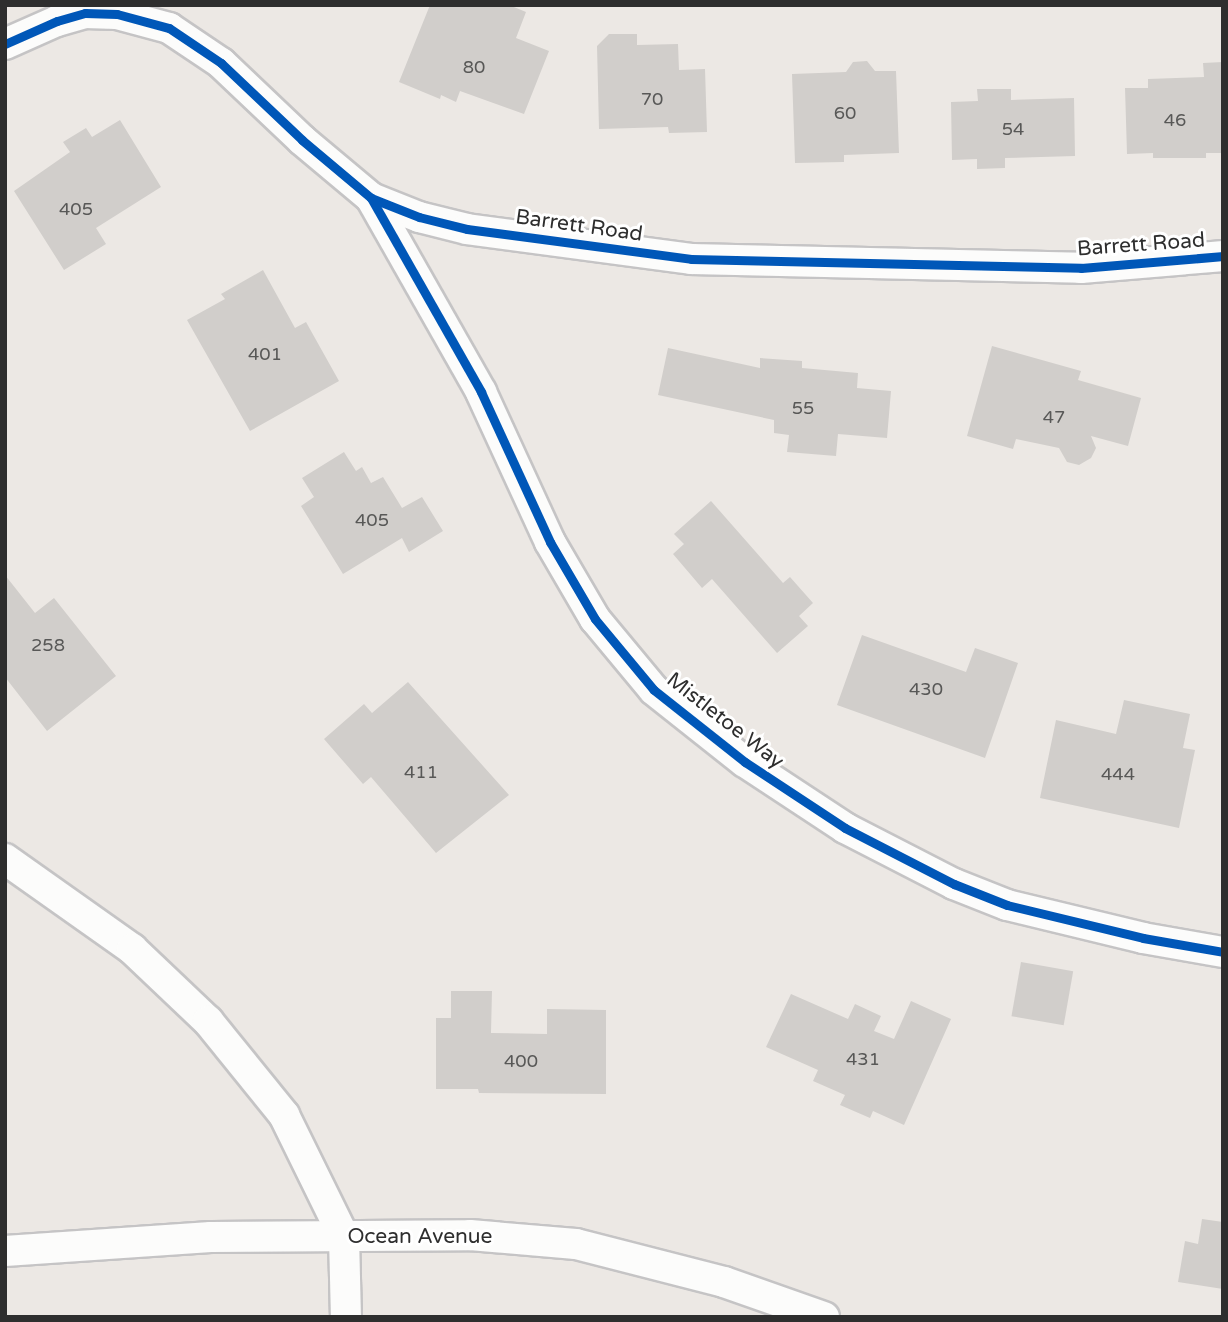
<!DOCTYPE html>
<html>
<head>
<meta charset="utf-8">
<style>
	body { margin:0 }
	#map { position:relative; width:1228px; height:1322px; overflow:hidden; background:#ece8e4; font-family:"Varela Round",sans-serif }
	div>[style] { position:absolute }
	.building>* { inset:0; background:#d1cecb; transform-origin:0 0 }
	.roads { filter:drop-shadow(2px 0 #c5c4c5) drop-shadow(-2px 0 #c5c4c5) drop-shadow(0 2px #c5c4c5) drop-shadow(0 -2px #c5c4c5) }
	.street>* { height:30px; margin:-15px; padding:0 15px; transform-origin:15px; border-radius:15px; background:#fcfcfb }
	.cycleway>* { height:9px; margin:-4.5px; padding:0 4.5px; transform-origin:4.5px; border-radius:4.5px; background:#0057b8 }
	span { translate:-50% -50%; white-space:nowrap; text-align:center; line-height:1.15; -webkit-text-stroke:6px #fff; paint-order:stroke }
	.number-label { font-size:18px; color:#585857 }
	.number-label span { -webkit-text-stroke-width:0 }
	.street-label { font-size:21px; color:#2e2e2e }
	.frame { position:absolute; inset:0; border:7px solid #2e2e2e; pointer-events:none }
</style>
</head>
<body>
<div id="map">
	<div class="building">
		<i style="clip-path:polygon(430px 5px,509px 5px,526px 12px,516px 38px,549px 51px,524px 114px,460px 91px,456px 102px,441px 95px,440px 99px,399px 82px)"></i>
		<i style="clip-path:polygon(609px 34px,637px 34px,637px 45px,678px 44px,679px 70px,705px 69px,707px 132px,669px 133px,668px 127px,599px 129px,597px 46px)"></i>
		<i style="clip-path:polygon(867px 61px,875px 71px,896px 71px,899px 153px,844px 155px,844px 162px,795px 163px,792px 74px,846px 72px,853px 62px)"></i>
		<i style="clip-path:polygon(1223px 62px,1223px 153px,1206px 153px,1206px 158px,1153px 158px,1153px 153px,1127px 154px,1125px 88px,1148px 88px,1148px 79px,1204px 77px,1203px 63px)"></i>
		<i style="clip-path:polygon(977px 89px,1011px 89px,1011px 100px,1074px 98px,1075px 156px,1005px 158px,1005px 168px,977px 169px,977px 159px,952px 160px,951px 102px,978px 101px)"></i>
		<i style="clip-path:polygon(120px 120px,161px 187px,96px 228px,106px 244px,64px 270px,14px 191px,70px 152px,63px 142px,86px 128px,92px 137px)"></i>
		<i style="clip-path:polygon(263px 270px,295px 328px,306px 322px,339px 381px,250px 431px,187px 320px,225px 299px,221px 294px)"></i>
		<i style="clip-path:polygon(992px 346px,1081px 371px,1078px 380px,1141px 398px,1128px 446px,1091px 436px,1096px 448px,1091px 458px,1079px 465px,1067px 462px,1059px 448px,1016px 439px,1013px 449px,967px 436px)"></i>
		<i style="clip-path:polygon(668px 348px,760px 368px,760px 358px,802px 361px,802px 368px,858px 373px,857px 388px,891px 391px,887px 438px,838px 434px,836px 456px,787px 452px,789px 435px,774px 433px,774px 420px,658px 395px)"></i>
		<i style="clip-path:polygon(344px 452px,356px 471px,362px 467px,371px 483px,383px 477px,402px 508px,422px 497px,443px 531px,409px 552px,402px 538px,343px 574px,301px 506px,314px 497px,302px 478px)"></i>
		<i style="clip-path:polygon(711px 501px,783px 583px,790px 577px,813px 603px,799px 616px,808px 626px,777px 653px,712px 579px,702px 588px,673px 554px,684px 544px,674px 534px)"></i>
		<i style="clip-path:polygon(5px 575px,35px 613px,54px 598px,116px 676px,47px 731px,5px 677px)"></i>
		<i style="clip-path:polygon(862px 635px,966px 672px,975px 648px,1018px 663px,985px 758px,837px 705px)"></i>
		<i style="clip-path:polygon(408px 682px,509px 795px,436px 853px,371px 777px,363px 784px,324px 739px,364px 704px,372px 713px)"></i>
		<i style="clip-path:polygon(1124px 700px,1190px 714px,1183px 748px,1195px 750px,1179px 828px,1040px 798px,1056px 720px,1116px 734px)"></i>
		<i style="left:1021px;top:962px;width:53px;height:55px;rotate:10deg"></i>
		<i style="clip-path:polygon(451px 991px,492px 991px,491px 1033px,547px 1034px,547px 1009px,606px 1010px,606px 1094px,479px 1093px,478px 1089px,436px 1089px,436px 1018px,451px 1018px)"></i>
		<i style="clip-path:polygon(791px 994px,848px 1019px,855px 1004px,881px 1016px,874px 1031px,894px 1039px,911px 1001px,951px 1019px,904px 1125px,873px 1111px,870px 1118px,840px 1105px,845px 1095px,813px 1081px,818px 1070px,766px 1047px)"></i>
		<i style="clip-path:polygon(1202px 1219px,1223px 1222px,1223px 1289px,1178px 1282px,1185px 1241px,1198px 1244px)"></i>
	</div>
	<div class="roads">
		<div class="street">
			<i style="left:5px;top:44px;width:57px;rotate:-23.9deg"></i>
			<i style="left:57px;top:21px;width:29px;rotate:-16deg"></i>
			<i style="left:85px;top:13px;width:32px;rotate:2deg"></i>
			<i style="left:117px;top:14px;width:54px;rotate:15.1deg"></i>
			<i style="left:169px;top:28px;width:63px;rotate:33.9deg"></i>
			<i style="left:221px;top:63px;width:112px;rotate:43.5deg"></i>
			<i style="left:302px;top:140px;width:90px;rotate:40deg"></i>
			<i style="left:371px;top:198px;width:52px;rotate:21.6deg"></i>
			<i style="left:419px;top:217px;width:49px;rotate:14deg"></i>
			<i style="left:467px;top:229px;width:226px;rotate:7.6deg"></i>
			<i style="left:691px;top:259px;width:390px;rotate:1.3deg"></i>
			<i style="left:1081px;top:268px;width:143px;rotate:-4.8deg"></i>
			<i style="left:371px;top:198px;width:223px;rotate:60.4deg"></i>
			<i style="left:481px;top:392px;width:165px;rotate:65.3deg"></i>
			<i style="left:550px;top:542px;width:89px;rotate:59.7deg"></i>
			<i style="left:595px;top:619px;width:92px;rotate:50.3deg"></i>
			<i style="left:654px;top:690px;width:116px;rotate:38.4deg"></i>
			<i style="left:745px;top:762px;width:120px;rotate:33.4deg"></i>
			<i style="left:845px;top:828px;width:123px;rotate:27.2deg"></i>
			<i style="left:954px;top:884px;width:57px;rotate:21.6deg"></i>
			<i style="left:1007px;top:905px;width:140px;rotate:13.6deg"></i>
			<i style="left:1143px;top:938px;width:81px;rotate:9.9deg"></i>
			<i style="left:5px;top:859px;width:156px;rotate:35.3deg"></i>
			<i style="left:132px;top:949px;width:105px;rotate:43.5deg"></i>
			<i style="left:208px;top:1021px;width:121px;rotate:51deg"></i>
			<i style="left:284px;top:1115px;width:136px;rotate:63.8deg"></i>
			<i style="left:344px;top:1237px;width:80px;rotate:88.6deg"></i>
			<i style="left:5px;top:1251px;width:206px;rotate:-3.9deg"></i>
			<i style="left:211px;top:1237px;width:259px;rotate:-0.4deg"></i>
			<i style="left:470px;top:1235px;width:106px;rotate:4.9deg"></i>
			<i style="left:576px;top:1244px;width:153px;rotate:14.4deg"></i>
			<i style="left:724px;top:1282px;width:106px;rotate:19.3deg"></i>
		</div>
	</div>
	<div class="cycleway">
		<i style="left:5px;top:44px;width:57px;rotate:-23.9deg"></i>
		<i style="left:57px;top:21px;width:29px;rotate:-16deg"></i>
		<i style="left:85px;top:13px;width:32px;rotate:2deg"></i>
		<i style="left:117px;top:14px;width:54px;rotate:15.1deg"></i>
		<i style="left:169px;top:28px;width:63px;rotate:33.9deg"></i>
		<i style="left:221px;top:63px;width:112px;rotate:43.5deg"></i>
		<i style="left:302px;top:140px;width:90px;rotate:40deg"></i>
		<i style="left:371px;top:198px;width:52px;rotate:21.6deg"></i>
		<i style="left:419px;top:217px;width:49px;rotate:14deg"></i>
		<i style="left:467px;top:229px;width:226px;rotate:7.6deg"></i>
		<i style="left:691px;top:259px;width:390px;rotate:1.3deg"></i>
		<i style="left:1081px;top:268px;width:143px;rotate:-4.8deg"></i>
		<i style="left:371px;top:198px;width:223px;rotate:60.4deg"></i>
		<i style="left:481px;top:392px;width:165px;rotate:65.3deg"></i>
		<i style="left:550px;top:542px;width:89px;rotate:59.7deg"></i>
		<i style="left:595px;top:619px;width:92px;rotate:50.3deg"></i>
		<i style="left:654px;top:690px;width:116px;rotate:38.4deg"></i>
		<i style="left:745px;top:762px;width:120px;rotate:33.4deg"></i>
		<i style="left:845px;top:828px;width:123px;rotate:27.2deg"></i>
		<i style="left:954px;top:884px;width:57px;rotate:21.6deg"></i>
		<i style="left:1007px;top:905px;width:140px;rotate:13.6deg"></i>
		<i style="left:1143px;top:938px;width:81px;rotate:9.9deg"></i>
	</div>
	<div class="number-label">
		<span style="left:474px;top:67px">80</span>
		<span style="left:652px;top:99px">70</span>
		<span style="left:845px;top:113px">60</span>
		<span style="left:1175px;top:120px">46</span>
		<span style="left:1013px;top:129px">54</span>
		<span style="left:76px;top:209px">405</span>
		<span style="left:265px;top:354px">401</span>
		<span style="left:803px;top:408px">55</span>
		<span style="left:1054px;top:417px">47</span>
		<span style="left:372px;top:520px">405</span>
		<span style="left:48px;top:645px">258</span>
		<span style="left:926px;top:689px">430</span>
		<span style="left:421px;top:772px">411</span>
		<span style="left:1118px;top:774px">444</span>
		<span style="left:863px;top:1059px">431</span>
		<span style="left:521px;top:1061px">400</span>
	</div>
	<div class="street-label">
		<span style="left:579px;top:226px;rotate:8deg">Barrett Road</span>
		<span style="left:1141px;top:245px;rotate:-4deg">Barrett Road</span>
		<span style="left:725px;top:721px;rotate:38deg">Mistletoe Way</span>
		<span style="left:420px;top:1237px">Ocean Avenue</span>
	</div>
	<div class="frame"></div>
</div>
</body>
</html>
